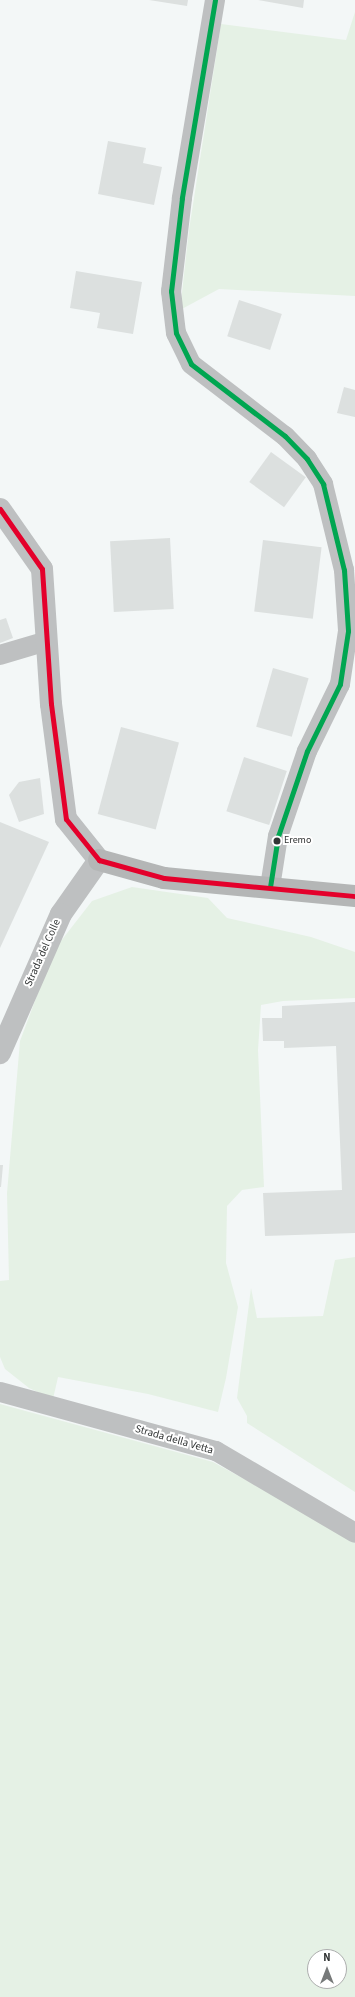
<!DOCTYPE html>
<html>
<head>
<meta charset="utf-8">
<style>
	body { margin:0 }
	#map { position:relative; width:355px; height:1997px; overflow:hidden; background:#f3f7f7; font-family:"Source Sans 3",sans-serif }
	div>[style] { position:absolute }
	.green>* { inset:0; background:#e5f1e5 }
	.building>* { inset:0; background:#dce0df; transform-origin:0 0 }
	.minor>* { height:20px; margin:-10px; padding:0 10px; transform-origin:10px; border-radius:10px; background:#bec0c1 }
	.tertiary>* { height:22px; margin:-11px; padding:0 11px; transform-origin:11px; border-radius:11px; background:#bec0c1 }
	.secondary>* { height:22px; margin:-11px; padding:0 11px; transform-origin:11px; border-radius:11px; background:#b4b6b6 }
	.bus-1>* { height:5px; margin:-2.5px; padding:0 2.5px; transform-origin:2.5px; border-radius:2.5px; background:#00a651 }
	.bus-2>* { height:5px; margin:-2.5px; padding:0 2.5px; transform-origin:2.5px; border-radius:2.5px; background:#e4002b }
	.dots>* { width:11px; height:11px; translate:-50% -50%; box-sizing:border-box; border:2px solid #fff; border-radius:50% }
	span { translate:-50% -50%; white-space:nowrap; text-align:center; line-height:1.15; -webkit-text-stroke:4px #fff; paint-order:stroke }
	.bus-label { font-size:10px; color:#323535 }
	.left { translate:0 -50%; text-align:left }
	.street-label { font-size:11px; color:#323535 }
	.north { position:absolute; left:307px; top:1949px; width:40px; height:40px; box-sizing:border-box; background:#fff; border:1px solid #adaeae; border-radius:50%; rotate:0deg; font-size:11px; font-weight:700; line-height:16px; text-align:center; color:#323535 }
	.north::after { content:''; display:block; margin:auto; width:14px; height:18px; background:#767979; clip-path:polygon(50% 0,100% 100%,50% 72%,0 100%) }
</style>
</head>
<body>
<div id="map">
	<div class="green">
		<i style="clip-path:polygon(355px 12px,355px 296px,219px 289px,180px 310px,189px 230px,221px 24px,346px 40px)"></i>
		<i style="clip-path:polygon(132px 887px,208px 898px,227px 918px,311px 937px,355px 952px,355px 998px,283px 1001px,261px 1005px,258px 1050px,264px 1187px,242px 1190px,227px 1206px,226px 1263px,238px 1307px,226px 1378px,218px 1412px,148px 1394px,58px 1377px,53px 1399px,29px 1388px,5px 1369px,0 1357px,0 1281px,9px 1280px,7px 1193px,20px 1041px,54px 950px,92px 901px)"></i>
		<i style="clip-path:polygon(355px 1257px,355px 1492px,247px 1423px,247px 1416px,237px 1398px,251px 1288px,257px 1318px,323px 1316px,335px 1260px)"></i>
		<i style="clip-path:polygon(evenodd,0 1404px,213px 1462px,337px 1530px,355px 1543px,355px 1997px,0 1997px,0 1404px,315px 1957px,339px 1957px,339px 1981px,315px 1981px,315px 1957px)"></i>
	</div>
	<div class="building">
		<i style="clip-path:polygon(149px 0,188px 0,187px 6px)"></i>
		<i style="clip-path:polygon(258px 0,304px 0,303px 8px)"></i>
		<i style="clip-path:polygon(108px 141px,146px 148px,143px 163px,162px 167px,154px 205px,98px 194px)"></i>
		<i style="clip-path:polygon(76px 271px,142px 282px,133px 334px,97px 328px,100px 313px,70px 308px)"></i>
		<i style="left:239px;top:300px;width:45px;height:38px;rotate:18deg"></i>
		<i style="clip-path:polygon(344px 387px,355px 390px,355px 417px,337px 413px)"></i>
		<i style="left:271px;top:452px;width:43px;height:37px;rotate:36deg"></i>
		<i style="left:170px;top:538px;width:71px;height:60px;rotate:87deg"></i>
		<i style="left:263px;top:540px;width:59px;height:72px;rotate:7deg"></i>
		<i style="clip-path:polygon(6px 618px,13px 638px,0 643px,0 620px)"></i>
		<i style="left:273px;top:668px;width:37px;height:61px;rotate:16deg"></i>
		<i style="left:121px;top:727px;width:60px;height:90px;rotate:15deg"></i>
		<i style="left:244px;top:757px;width:45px;height:57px;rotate:18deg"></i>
		<i style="clip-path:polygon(40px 778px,44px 814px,19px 822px,9px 795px,19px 782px)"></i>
		<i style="clip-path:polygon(0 822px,49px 842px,0 948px)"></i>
		<i style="clip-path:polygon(355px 1002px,355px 1233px,265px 1236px,263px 1193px,342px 1190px,336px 1046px,284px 1048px,284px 1041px,263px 1041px,262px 1018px,282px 1018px,282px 1006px)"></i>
		<i style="clip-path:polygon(0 1165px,3px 1165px,1px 1187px,0 1187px)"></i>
	</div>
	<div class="minor">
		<i style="left:215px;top:0;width:201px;rotate:99.5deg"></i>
		<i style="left:182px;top:198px;width:94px;rotate:96.7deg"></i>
		<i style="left:171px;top:291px;width:42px;rotate:83.2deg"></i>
		<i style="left:176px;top:333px;width:34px;rotate:64deg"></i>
		<i style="left:191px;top:364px;width:118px;rotate:37.5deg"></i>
		<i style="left:285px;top:436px;width:32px;rotate:46deg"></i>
		<i style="left:307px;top:459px;width:30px;rotate:57deg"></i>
		<i style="left:323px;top:484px;width:89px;rotate:76.3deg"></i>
		<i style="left:344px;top:570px;width:61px;rotate:86.2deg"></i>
		<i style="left:348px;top:631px;width:54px;rotate:98.6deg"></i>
		<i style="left:340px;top:684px;width:75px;rotate:116.2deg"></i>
		<i style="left:307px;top:751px;width:90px;rotate:108.8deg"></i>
		<i style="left:278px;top:836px;width:52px;rotate:98.9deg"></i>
		<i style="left:0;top:655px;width:49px;rotate:-16.6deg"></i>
		<i style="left:0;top:1392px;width:224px;rotate:15.3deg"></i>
		<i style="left:216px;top:1451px;width:161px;rotate:30.5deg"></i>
	</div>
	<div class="tertiary">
		<i style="left:0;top:509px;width:73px;rotate:55deg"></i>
		<i style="left:42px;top:569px;width:135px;rotate:86.2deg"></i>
		<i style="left:51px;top:704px;width:116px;rotate:82.6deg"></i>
		<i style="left:66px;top:819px;width:53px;rotate:51.2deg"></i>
		<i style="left:99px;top:860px;width:66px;rotate:125.1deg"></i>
		<i style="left:61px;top:914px;width:152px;rotate:113.7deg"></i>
	</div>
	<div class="secondary">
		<i style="left:99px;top:860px;width:67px;rotate:15.5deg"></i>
		<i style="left:164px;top:878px;width:192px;rotate:5.4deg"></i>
	</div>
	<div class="bus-1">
		<i style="left:215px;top:0;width:201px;rotate:99.5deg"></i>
		<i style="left:182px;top:198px;width:94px;rotate:96.7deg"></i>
		<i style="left:171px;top:291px;width:42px;rotate:83.2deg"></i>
		<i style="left:176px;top:333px;width:34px;rotate:64deg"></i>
		<i style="left:191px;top:364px;width:118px;rotate:37.5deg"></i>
		<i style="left:285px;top:436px;width:32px;rotate:46deg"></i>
		<i style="left:307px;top:459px;width:30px;rotate:57deg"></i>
		<i style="left:323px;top:484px;width:89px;rotate:76.3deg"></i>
		<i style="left:344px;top:570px;width:61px;rotate:86.2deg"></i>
		<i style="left:348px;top:631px;width:54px;rotate:98.6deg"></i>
		<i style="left:340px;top:684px;width:75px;rotate:116.2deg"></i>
		<i style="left:307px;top:751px;width:90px;rotate:108.8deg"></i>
		<i style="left:278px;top:836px;width:52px;rotate:98.9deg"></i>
	</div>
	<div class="bus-2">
		<i style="left:0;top:509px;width:73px;rotate:55deg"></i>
		<i style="left:42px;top:569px;width:135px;rotate:86.2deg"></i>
		<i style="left:51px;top:704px;width:116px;rotate:82.6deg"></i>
		<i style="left:66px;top:819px;width:53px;rotate:51.2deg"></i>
		<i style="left:99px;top:860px;width:67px;rotate:15.5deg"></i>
		<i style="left:164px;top:878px;width:190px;rotate:5.4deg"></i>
	</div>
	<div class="dots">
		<i style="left:277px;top:841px;background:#323535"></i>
	</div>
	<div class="bus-label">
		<span class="left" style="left:284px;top:841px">Eremo</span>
	</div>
	<div class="street-label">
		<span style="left:43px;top:953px;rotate:-66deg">Strada del Colle</span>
		<span style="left:174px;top:1440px;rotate:16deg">Strada della Vetta</span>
	</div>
	<div class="north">N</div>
</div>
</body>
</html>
